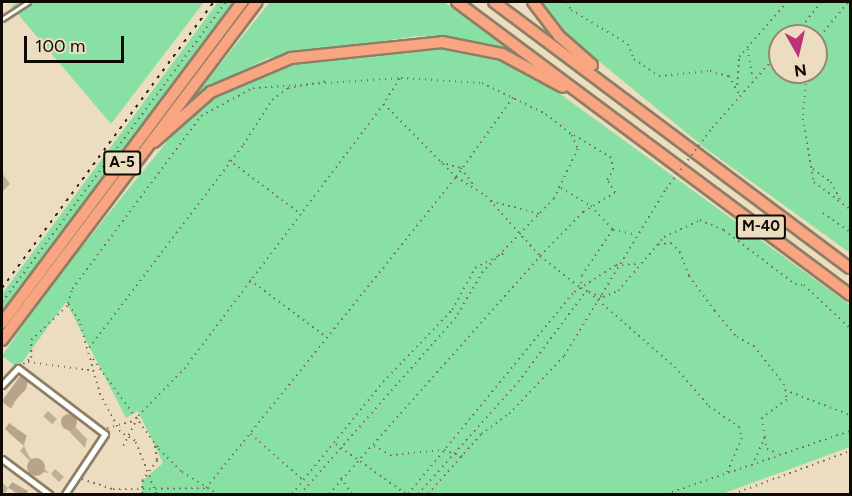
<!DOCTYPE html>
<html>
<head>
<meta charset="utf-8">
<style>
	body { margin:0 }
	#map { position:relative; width:852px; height:496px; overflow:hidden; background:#ecddc0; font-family:Figtree,sans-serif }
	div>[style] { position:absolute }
	.green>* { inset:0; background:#89e0a4 }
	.shadow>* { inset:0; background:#0003; transform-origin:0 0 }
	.building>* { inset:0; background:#b7a48a }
	.round { border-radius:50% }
	.path>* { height:1.5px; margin-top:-0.75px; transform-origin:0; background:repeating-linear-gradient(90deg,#7a705f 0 1.5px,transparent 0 6px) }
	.roads { filter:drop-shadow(2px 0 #8d7f64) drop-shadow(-2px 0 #8d7f64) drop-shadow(0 2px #8d7f64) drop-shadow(0 -2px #8d7f64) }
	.lane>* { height:3px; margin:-1.5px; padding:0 1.5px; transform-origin:1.5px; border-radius:1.5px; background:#fff }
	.street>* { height:5px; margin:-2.5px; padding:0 2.5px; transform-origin:2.5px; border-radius:2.5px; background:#fff }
	.highway>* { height:10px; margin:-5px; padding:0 5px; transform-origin:5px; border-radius:5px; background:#f9a582 }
	.rail>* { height:2px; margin-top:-1px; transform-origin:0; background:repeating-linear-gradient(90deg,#282219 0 3px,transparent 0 9px) }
	.path-bridge>* { height:1.5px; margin-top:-0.75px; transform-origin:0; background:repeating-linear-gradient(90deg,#7a705f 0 1.5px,transparent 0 6px) }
	span { translate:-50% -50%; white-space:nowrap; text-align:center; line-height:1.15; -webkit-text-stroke:6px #ecddc0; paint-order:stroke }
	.shield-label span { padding:2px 4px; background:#ecddc0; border:2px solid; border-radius:4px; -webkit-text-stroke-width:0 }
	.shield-label { font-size:15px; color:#0f0a03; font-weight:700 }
	.frame { position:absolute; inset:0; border:3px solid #0f0a03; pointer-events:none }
	.north { position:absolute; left:768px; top:24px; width:60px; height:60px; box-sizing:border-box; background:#ecddc0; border:2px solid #948974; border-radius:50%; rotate:172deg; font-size:16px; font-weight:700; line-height:24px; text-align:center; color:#0f0a03 }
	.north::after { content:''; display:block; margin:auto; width:21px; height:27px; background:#b93479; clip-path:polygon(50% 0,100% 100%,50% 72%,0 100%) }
	.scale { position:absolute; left:24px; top:36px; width:100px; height:27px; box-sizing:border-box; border:3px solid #0f0a03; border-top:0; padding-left:8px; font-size:18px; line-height:21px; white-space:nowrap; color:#0f0a03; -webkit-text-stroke:4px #ecddc0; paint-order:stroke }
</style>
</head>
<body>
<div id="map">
	<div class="green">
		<i style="clip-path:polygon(18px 2px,204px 2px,111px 124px,11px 6px)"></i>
		<i style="clip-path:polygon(218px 2px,235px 2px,2px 313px,2px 294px)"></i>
		<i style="clip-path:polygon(270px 2px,444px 2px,515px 54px,449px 37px,417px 36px,268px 58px,207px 89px,177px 118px)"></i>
		<i style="clip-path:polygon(evenodd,542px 2px,850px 2px,850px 253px,705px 148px,573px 40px,542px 2px,780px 36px,816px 36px,816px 72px,780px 72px,780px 36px)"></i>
		<i style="clip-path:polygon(427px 47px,497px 57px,537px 77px,850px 305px,850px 447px,722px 494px,142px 494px,142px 481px,163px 463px,138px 411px,126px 418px,66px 302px,18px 368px,2px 356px,51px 285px,177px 129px,224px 89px,287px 64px)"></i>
	</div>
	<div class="shadow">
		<i style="clip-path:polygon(2px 173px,10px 184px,2px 192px)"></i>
		<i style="clip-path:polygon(26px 382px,11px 409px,5px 404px,3px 401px)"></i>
		<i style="left:48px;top:411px;width:12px;height:7px;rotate:42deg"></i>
		<i style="clip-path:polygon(65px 416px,87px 439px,85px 448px,61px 423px)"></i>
		<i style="clip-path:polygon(10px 425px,26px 438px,24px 446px,8px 432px)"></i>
		<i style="clip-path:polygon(24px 446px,30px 458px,49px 473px,30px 470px,30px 461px,20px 451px)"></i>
		<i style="clip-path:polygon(55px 469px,64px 477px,59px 482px,51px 474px)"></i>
		<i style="clip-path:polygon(2px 482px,8px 488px,5px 493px,2px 491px)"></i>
		<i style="clip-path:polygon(10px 488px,26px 493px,27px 494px,16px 494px)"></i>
	</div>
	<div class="building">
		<i style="clip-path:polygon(20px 376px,28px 381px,26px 389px,9px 407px,2px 401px)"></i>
		<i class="round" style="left:61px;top:414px;width:16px;height:16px"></i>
		<i style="clip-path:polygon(9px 423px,27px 436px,22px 444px,5px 429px)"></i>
		<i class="round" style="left:27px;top:458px;width:18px;height:18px"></i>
		<i style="clip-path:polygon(12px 482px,28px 491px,26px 495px,8px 488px)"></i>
	</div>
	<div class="path">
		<i style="left:567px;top:2px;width:9px;rotate:63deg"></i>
		<i style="left:571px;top:10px;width:66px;rotate:30.8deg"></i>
		<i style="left:628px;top:44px;width:16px;rotate:68deg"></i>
		<i style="left:634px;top:59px;width:30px;rotate:34deg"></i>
		<i style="left:659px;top:76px;width:51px;rotate:-5.6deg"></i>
		<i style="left:710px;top:71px;width:20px;rotate:15deg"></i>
		<i style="left:729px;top:76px;width:21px;rotate:61deg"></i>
		<i style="left:794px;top:36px;width:43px;rotate:-51.5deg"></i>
		<i style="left:816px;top:41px;width:50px;rotate:-50.6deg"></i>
		<i style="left:748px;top:49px;width:30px;rotate:81deg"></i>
		<i style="left:807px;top:72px;width:47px;rotate:94.9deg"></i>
		<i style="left:803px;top:119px;width:64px;rotate:80.1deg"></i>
		<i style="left:814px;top:182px;width:45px;rotate:36.9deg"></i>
		<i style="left:400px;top:79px;width:30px;rotate:123deg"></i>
		<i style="left:384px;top:104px;width:103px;rotate:45.4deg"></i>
		<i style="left:456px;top:177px;width:36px;rotate:32deg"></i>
		<i style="left:486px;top:196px;width:81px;rotate:48deg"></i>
		<i style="left:540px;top:256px;width:52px;rotate:38deg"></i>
		<i style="left:737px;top:85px;width:28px;rotate:-86deg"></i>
		<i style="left:739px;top:57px;width:73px;rotate:-48.9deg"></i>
		<i style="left:712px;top:128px;width:103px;rotate:-48.6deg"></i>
		<i style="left:229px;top:160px;width:86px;rotate:37deg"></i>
		<i style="left:441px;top:162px;width:21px;rotate:17deg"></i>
		<i style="left:461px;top:168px;width:20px;rotate:53deg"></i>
		<i style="left:813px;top:169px;width:22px;rotate:36deg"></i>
		<i style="left:831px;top:182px;width:21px;rotate:62deg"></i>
		<i style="left:561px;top:188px;width:35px;rotate:31deg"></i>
		<i style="left:591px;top:206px;width:33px;rotate:47deg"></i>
		<i style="left:613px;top:230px;width:20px;rotate:11deg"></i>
		<i style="left:491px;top:201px;width:52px;rotate:14.6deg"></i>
		<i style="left:823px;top:213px;width:33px;rotate:35deg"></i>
		<i style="left:613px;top:230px;width:55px;rotate:124deg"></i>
		<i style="left:582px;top:276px;width:12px;rotate:95deg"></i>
		<i style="left:581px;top:288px;width:9px;rotate:27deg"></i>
		<i style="left:589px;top:292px;width:15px;rotate:20deg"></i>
		<i style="left:603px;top:297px;width:16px;rotate:-22deg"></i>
		<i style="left:618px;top:291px;width:71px;rotate:-49.6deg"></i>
		<i style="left:664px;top:237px;width:40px;rotate:-25deg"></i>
		<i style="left:700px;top:220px;width:26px;rotate:23deg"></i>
		<i style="left:724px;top:230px;width:89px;rotate:37.3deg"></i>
		<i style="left:795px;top:284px;width:9px;rotate:6deg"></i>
		<i style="left:804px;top:285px;width:63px;rotate:43.1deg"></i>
		<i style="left:658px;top:244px;width:13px;rotate:-4deg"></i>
		<i style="left:671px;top:243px;width:13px;rotate:45deg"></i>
		<i style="left:680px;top:252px;width:26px;rotate:69deg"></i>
		<i style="left:689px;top:276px;width:44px;rotate:53.4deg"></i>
		<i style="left:715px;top:311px;width:34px;rotate:50deg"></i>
		<i style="left:737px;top:337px;width:19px;rotate:28deg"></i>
		<i style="left:754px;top:346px;width:48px;rotate:51.7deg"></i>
		<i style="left:784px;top:384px;width:16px;rotate:79deg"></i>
		<i style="left:787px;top:400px;width:31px;rotate:144deg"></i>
		<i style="left:762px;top:418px;width:19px;rotate:81deg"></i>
		<i style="left:765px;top:437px;width:28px;rotate:113deg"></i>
		<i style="left:250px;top:280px;width:94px;rotate:36.7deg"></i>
		<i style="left:589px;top:292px;width:114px;rotate:41.1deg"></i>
		<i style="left:675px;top:367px;width:52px;rotate:48.9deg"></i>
		<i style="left:709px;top:406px;width:37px;rotate:35deg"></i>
		<i style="left:739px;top:427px;width:11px;rotate:75deg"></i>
		<i style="left:742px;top:438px;width:38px;rotate:113deg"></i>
		<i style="left:2px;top:302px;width:374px;rotate:-53.3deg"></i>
		<i style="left:89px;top:348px;width:255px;rotate:-52.8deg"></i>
		<i style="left:243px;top:145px;width:54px;rotate:-57.2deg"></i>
		<i style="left:272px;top:100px;width:20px;rotate:-37deg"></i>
		<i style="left:288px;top:88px;width:39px;rotate:-10deg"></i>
		<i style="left:93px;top:359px;width:112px;rotate:53.7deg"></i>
		<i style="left:159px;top:449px;width:33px;rotate:45deg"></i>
		<i style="left:182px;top:472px;width:42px;rotate:31.4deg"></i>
		<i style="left:28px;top:362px;width:62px;rotate:7.5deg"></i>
		<i style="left:23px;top:364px;width:10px;rotate:-37deg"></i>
		<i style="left:31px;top:358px;width:18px;rotate:-90deg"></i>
		<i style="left:31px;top:340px;width:51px;rotate:-43.4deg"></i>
		<i style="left:785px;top:390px;width:70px;rotate:21deg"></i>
		<i style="left:107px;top:428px;width:30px;rotate:-15deg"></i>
		<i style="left:251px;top:434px;width:69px;rotate:41.5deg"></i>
		<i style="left:765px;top:438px;width:11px;rotate:80deg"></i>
		<i style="left:767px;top:449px;width:12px;rotate:20deg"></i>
		<i style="left:336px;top:444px;width:86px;rotate:35.5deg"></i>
		<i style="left:123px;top:446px;width:34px;rotate:-63deg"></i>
		<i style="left:138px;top:416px;width:66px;rotate:-45.6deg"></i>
		<i style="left:184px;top:369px;width:332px;rotate:-53deg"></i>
		<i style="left:374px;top:446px;width:18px;rotate:29deg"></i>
		<i style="left:390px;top:455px;width:54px;rotate:-5.3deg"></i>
		<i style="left:444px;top:450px;width:21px;rotate:19deg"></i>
		<i style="left:341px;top:478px;width:19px;rotate:55deg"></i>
		<i style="left:82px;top:479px;width:33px;rotate:18deg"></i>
		<i style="left:113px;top:489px;width:93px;rotate:-0.6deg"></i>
		<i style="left:206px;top:488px;width:399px;rotate:-51.2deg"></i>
		<i style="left:456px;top:177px;width:98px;rotate:-54.5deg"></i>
		<i style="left:142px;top:494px;width:13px;rotate:-90deg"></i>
		<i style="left:142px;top:481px;width:26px;rotate:-54deg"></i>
		<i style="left:157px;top:460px;width:17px;rotate:-100deg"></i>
		<i style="left:156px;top:494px;width:57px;rotate:-111.6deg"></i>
		<i style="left:135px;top:441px;width:17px;rotate:-149deg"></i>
		<i style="left:120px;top:432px;width:42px;rotate:-118.4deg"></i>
		<i style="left:100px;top:395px;width:77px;rotate:-105.8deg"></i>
		<i style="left:79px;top:321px;width:20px;rotate:-123deg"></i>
		<i style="left:68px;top:304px;width:16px;rotate:-75deg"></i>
		<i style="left:72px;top:289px;width:216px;rotate:-53.3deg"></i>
		<i style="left:201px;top:116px;width:59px;rotate:-28.3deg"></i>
		<i style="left:253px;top:88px;width:148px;rotate:-3.9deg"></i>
		<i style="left:401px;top:78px;width:81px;rotate:3.5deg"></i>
		<i style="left:482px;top:83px;width:71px;rotate:25.8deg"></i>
		<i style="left:546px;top:114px;width:33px;rotate:39deg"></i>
		<i style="left:572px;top:135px;width:15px;rotate:67deg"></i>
		<i style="left:578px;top:149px;width:55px;rotate:115.6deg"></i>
		<i style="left:554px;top:199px;width:102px;rotate:134.2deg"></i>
		<i style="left:483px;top:272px;width:53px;rotate:120.4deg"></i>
		<i style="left:456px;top:318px;width:235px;rotate:131.4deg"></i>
		<i style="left:292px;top:494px;width:144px;rotate:-50.9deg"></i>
		<i style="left:383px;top:382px;width:100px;rotate:-46.2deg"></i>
		<i style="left:452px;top:310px;width:48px;rotate:-61.3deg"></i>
		<i style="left:475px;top:268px;width:33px;rotate:-27deg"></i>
		<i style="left:329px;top:494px;width:318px;rotate:-48.4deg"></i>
		<i style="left:540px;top:256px;width:62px;rotate:-45.7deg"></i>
		<i style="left:583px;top:212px;width:37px;rotate:-31deg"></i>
		<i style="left:615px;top:193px;width:15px;rotate:-122deg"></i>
		<i style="left:607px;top:180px;width:12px;rotate:-59deg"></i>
		<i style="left:613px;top:170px;width:12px;rotate:-99deg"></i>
		<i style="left:611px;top:158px;width:44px;rotate:-148.8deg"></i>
		<i style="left:408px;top:494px;width:261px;rotate:-50.6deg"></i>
		<i style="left:574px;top:292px;width:50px;rotate:-32.7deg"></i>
		<i style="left:616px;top:265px;width:22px;rotate:-3deg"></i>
		<i style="left:418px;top:494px;width:150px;rotate:-48.2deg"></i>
		<i style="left:518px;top:382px;width:114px;rotate:-53.2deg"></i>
		<i style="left:428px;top:494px;width:80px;rotate:-48.5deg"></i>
		<i style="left:481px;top:434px;width:34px;rotate:-36deg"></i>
		<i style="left:509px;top:414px;width:80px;rotate:-46.5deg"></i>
		<i style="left:564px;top:356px;width:196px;rotate:-58.6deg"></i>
		<i style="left:666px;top:494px;width:194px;rotate:-18.9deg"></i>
		<i style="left:733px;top:494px;width:125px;rotate:-20.2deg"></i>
	</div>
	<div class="roads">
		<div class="lane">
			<i style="left:2px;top:19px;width:31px;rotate:-33deg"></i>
		</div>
		<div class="street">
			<i style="left:2px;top:385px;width:23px;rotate:-47deg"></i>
			<i style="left:18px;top:368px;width:109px;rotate:37.2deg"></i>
			<i style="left:105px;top:434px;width:72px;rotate:123.7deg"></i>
			<i style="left:2px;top:459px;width:59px;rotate:36.7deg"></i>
		</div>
		<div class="highway">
			<i style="left:457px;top:2px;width:490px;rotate:36.7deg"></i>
			<i style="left:494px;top:2px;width:444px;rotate:36.8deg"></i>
			<i style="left:533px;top:2px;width:43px;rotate:52.6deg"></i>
			<i style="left:559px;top:36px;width:44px;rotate:41.3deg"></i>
			<i style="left:154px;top:142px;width:76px;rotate:-41.3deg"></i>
			<i style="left:211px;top:92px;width:87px;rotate:-23deg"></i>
			<i style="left:291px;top:58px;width:152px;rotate:-6deg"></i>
			<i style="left:442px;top:42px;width:61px;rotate:11.3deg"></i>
			<i style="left:502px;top:54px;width:69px;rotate:28.4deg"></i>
			<i style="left:2px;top:323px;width:401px;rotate:-53.2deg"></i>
			<i style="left:2px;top:340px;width:423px;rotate:-53deg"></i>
		</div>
	</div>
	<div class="rail">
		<i style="left:2px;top:288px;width:356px;rotate:-53.5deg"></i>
	</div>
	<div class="path-bridge">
		<i style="left:666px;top:189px;width:76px;rotate:-53deg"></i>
	</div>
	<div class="shield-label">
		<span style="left:122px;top:163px">A-5</span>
		<span style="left:761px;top:227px">M-40</span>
	</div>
	<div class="frame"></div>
	<div class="north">N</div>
	<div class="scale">100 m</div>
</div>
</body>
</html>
